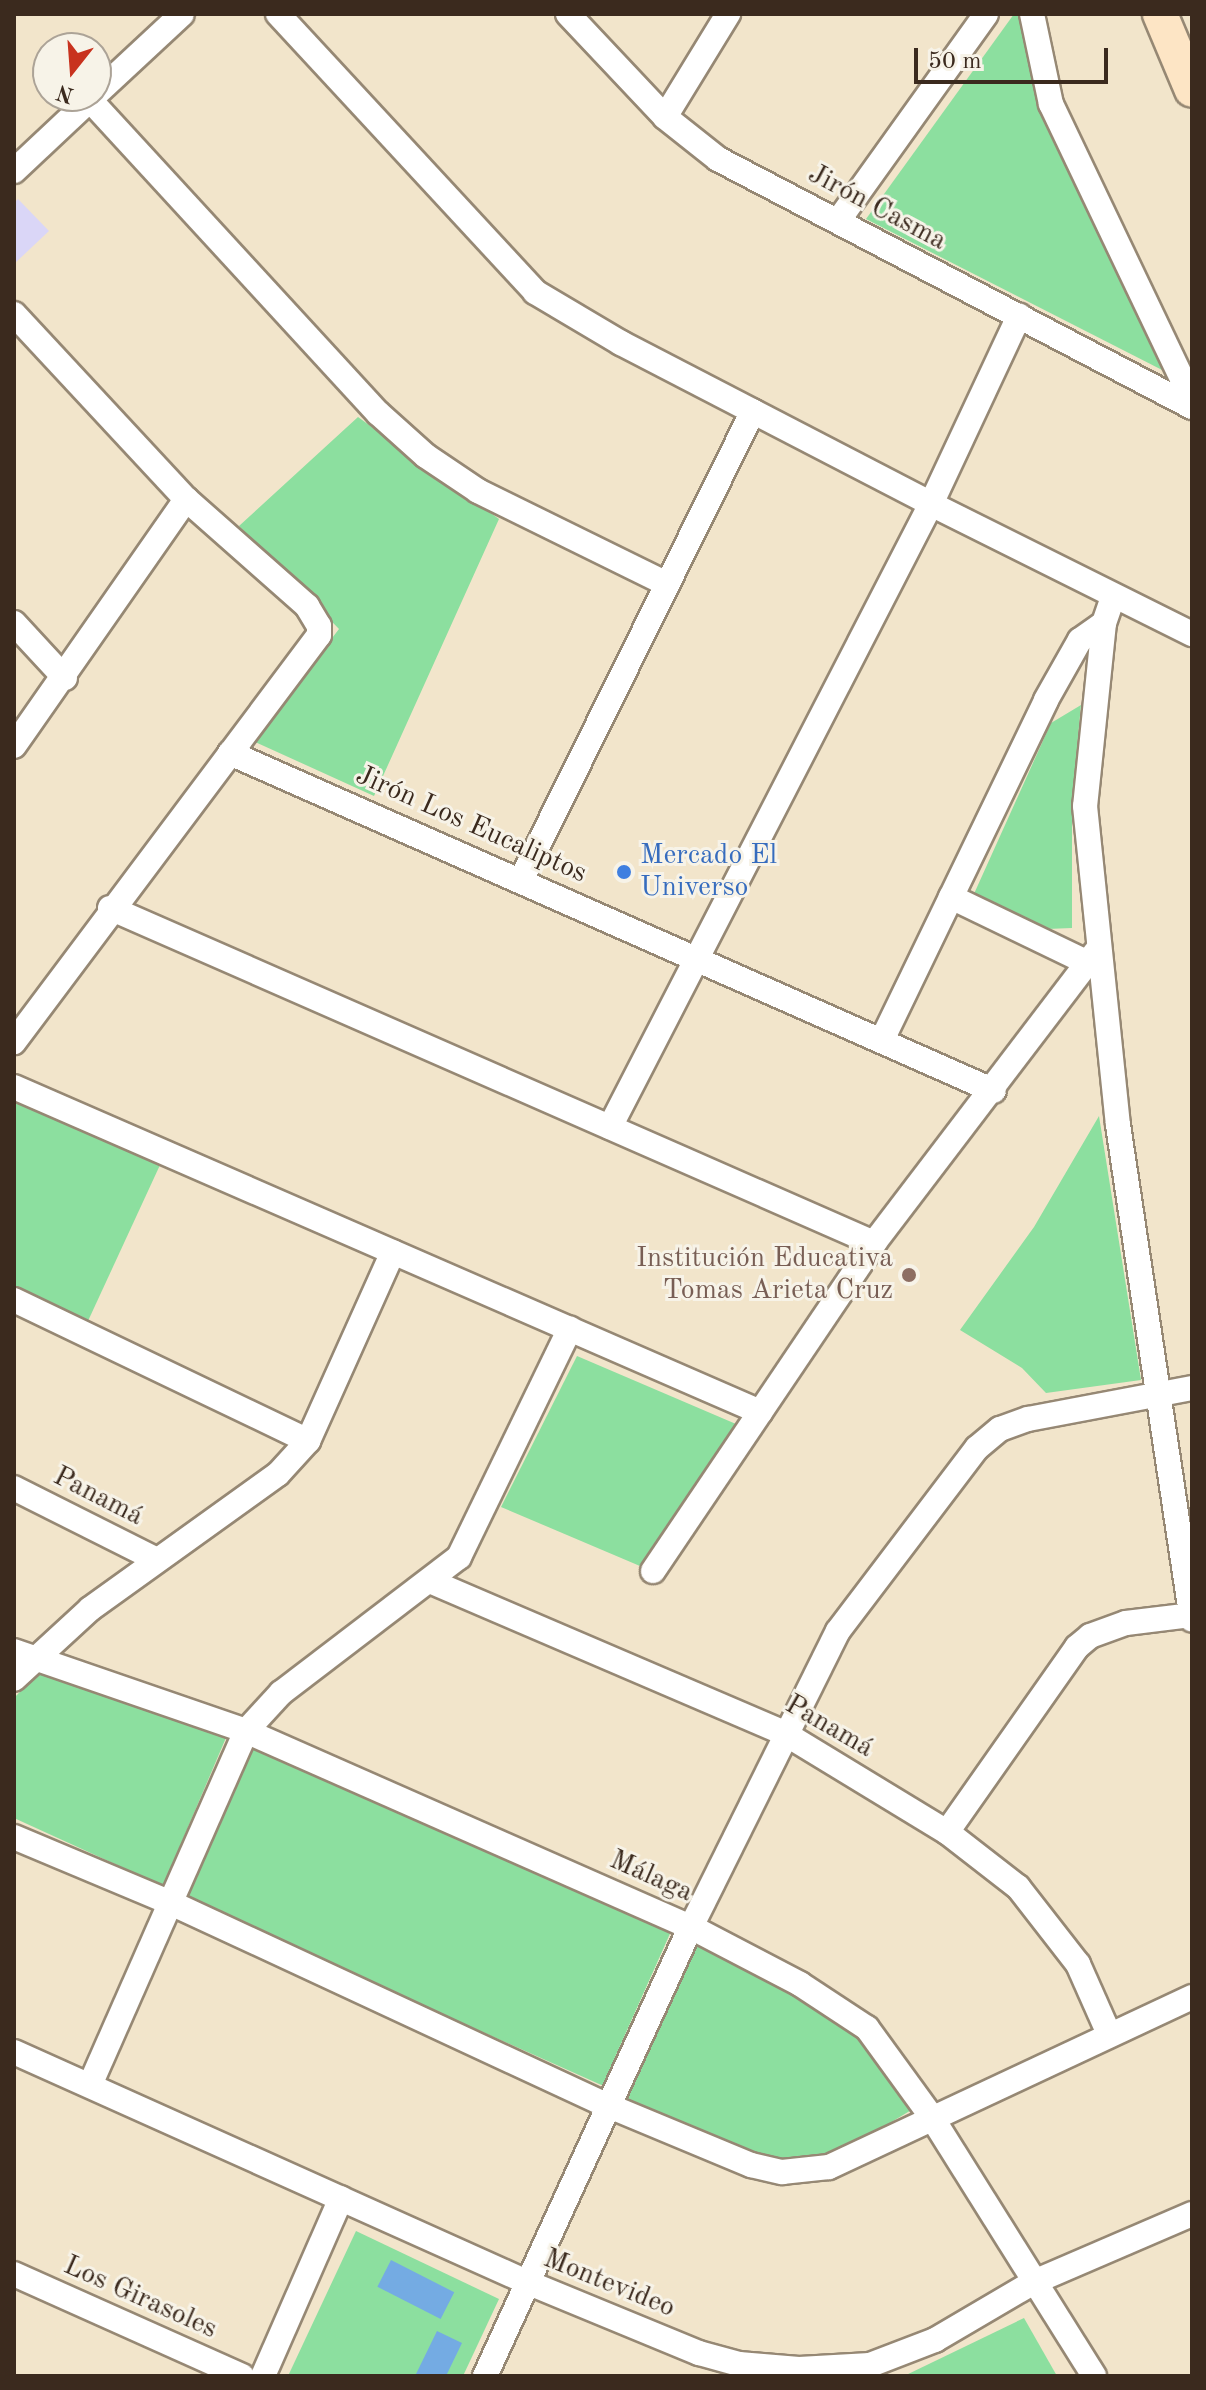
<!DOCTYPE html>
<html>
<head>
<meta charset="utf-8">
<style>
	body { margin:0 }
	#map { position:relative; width:1206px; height:2390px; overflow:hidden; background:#f2e5cb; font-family:"Old Standard TT",serif }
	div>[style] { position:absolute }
	.built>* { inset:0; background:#dad6f7 }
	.green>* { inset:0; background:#8cdf9f; transform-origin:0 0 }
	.water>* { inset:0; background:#74abe3; transform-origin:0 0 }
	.roads { filter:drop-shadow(2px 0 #968874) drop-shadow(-2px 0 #968874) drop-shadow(0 2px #968874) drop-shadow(0 -2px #968874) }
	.street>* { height:24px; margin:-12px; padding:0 12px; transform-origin:12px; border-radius:12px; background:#fff }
	.secondary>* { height:34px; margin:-17px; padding:0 17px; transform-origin:17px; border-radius:17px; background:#fde5c5 }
	.dots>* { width:22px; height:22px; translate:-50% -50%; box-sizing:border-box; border:4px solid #f7f3e8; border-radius:50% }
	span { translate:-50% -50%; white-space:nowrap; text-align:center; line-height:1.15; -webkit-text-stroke:6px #f7f3e8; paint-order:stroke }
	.street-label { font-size:28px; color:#3b2a1e }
	.shop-label { font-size:28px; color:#366cbe }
	.left { translate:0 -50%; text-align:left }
	.education-label { font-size:28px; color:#785e54 }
	.right { translate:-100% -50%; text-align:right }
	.frame { position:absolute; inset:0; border:16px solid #3b2a1e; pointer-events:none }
	.north { position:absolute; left:32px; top:32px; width:80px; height:80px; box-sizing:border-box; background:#f7f3e8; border:2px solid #aca397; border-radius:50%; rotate:197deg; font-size:22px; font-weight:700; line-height:32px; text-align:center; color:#3b2a1e }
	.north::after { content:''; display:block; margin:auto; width:28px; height:36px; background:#c8321e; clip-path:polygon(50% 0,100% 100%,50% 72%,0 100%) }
	.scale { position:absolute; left:914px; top:48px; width:194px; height:36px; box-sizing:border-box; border:4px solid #3b2a1e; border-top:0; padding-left:10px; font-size:24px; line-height:28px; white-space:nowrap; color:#3b2a1e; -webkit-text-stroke:6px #f7f3e8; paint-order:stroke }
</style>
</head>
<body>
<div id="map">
	<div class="built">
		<i style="clip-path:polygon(18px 199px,49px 231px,14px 264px,14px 203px)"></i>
	</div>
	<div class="green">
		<i style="clip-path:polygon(1014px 14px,1021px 14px,1168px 373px,866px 219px)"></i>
		<i style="clip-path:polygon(358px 417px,499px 519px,374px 796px,253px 741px,339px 629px,239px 526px)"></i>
		<i style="clip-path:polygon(1081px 705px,1072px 801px,1072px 928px,1047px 929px,973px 896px,1051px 723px)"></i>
		<i style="clip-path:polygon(14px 1101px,160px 1165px,88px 1321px,14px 1286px)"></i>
		<i style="clip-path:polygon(1099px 1116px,1141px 1380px,1046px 1393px,1022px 1368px,960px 1330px,1034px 1227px)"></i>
		<i style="clip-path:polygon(577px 1356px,743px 1427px,647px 1569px,501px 1507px)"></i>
		<i style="clip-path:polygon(39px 1672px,228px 1733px,163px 1886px,14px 1818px,14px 1698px)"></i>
		<i style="left:254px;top:1742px;width:458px;height:172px;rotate:24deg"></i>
		<i style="clip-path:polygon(697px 1942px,766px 1974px,861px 2035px,913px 2109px,830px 2159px,783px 2164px,747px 2157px,626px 2101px)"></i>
		<i style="clip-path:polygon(356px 2231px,499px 2299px,463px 2376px,288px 2376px)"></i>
		<i style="clip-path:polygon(1024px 2318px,1057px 2376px,904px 2376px)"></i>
	</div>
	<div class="water">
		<i style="left:391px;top:2260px;width:71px;height:30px;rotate:27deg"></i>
		<i style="clip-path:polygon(437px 2331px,462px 2343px,446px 2376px,420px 2376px,416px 2374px)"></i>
	</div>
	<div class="roads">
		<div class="street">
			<i style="left:278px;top:14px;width:379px;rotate:47.2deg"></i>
			<i style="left:535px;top:292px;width:100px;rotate:30.7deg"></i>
			<i style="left:621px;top:343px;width:349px;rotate:27.4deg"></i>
			<i style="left:931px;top:504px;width:292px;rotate:26.5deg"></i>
			<i style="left:568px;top:14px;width:141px;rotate:46.7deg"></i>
			<i style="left:665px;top:117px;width:68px;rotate:38.4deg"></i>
			<i style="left:718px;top:159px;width:535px;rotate:27.62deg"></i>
			<i style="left:1032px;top:14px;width:92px;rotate:78.1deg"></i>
			<i style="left:1051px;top:104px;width:327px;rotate:64.5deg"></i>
			<i style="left:96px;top:94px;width:117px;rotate:-42.9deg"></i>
			<i style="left:90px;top:100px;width:425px;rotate:47.4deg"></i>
			<i style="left:378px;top:413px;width:64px;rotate:41.9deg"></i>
			<i style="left:426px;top:456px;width:63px;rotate:33.9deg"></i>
			<i style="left:478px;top:491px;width:211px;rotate:26.2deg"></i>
			<i style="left:665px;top:117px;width:121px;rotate:-58.5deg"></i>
			<i style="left:14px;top:171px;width:110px;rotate:-43.2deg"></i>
			<i style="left:838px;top:221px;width:254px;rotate:-54.4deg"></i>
			<i style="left:14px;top:314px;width:253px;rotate:47.1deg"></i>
			<i style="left:186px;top:499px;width:162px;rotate:41.5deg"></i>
			<i style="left:307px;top:606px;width:23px;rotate:59deg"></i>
			<i style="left:319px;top:626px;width:9px;rotate:90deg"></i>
			<i style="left:319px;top:635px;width:509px;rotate:126.85deg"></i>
			<i style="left:1113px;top:597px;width:28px;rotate:109deg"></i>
			<i style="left:1104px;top:623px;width:184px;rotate:95.9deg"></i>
			<i style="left:1085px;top:806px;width:321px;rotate:84.1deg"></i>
			<i style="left:1118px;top:1125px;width:500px;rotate:81.5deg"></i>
			<i style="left:14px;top:623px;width:75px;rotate:47.2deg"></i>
			<i style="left:14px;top:746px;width:301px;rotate:-55.1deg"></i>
			<i style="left:230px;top:753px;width:835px;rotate:23.86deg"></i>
			<i style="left:521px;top:880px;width:523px;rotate:-63.68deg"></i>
			<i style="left:951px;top:897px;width:152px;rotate:25.7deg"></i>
			<i style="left:110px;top:908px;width:834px;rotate:23.68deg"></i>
			<i style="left:882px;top:1040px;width:377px;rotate:-64.2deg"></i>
			<i style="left:1046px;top:700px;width:69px;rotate:-60.5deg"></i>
			<i style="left:1080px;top:640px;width:29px;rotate:-35deg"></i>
			<i style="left:14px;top:1087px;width:814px;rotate:23.54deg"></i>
			<i style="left:610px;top:1127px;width:701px;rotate:-62.74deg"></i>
			<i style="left:931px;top:504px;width:208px;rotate:-64.9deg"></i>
			<i style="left:14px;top:1300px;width:326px;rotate:25.6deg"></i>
			<i style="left:14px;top:1488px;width:158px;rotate:26.7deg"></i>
			<i style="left:653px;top:1571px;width:396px;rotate:-56deg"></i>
			<i style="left:874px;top:1243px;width:366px;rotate:-52.7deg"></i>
			<i style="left:432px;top:1582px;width:383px;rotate:23.2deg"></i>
			<i style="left:784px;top:1733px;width:191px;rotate:31.3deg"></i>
			<i style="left:947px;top:1832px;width:90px;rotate:37.8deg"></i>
			<i style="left:1018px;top:1887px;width:98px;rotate:52.1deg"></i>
			<i style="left:1078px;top:1964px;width:77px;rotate:66.1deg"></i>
			<i style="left:14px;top:1651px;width:245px;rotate:19deg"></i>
			<i style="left:246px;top:1731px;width:486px;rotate:23.8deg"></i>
			<i style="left:691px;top:1927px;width:123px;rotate:27.6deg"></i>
			<i style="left:800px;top:1984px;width:80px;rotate:33.3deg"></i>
			<i style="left:867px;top:2028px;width:109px;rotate:54deg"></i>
			<i style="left:931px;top:2116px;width:307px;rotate:57.9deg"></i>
			<i style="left:14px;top:1679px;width:103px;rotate:-42.6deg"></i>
			<i style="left:90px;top:1609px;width:231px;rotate:-35.7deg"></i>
			<i style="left:278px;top:1474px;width:45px;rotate:-47.7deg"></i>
			<i style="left:308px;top:1441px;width:207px;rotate:-65.8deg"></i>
			<i style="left:947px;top:1832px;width:226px;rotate:-54.9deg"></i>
			<i style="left:1077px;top:1647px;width:17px;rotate:-40deg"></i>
			<i style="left:1090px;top:1636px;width:38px;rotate:-20deg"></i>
			<i style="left:1126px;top:1623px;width:65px;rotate:-7deg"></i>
			<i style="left:14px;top:1837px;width:170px;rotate:22.8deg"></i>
			<i style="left:171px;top:1903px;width:483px;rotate:24.9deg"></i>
			<i style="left:609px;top:2106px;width:154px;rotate:22.6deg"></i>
			<i style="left:751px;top:2165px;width:32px;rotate:13deg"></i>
			<i style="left:782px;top:2172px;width:47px;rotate:-6.1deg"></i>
			<i style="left:829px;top:2167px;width:401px;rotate:-25.1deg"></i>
			<i style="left:14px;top:2052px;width:564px;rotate:24.16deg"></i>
			<i style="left:529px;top:2283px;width:184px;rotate:22.4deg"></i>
			<i style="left:699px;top:2353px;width:41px;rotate:15.4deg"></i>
			<i style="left:739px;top:2364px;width:60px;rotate:4.8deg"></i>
			<i style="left:799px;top:2369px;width:71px;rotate:-3.2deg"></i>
			<i style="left:870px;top:2365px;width:70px;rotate:-21deg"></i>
			<i style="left:935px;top:2340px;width:115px;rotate:-30.4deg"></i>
			<i style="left:1034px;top:2282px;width:172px;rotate:-23.3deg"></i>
			<i style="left:90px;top:2085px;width:387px;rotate:-66.2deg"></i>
			<i style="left:246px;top:1731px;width:52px;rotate:-47.4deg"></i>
			<i style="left:281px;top:1693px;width:224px;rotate:-37.4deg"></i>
			<i style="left:459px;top:1557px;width:254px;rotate:-64.1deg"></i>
			<i style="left:14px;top:2274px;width:250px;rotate:24.1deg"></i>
			<i style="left:263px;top:2376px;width:194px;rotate:-66.3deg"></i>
			<i style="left:485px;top:2376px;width:494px;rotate:-65.4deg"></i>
			<i style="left:691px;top:1927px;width:330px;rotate:-63.6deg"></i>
			<i style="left:838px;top:1631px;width:230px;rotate:-52.8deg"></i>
			<i style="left:977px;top:1448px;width:30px;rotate:-40deg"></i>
			<i style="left:1000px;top:1429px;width:30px;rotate:-20deg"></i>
			<i style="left:1028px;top:1419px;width:167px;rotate:-10.7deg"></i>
		</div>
		<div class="secondary">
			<i style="left:1160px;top:14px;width:82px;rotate:67.2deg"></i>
		</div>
	</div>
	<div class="dots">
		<i style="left:624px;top:872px;background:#3f7fe0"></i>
		<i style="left:909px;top:1275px;background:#8d6e63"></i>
	</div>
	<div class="street-label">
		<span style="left:877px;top:208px;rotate:28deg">Jirón Casma</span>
		<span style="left:471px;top:825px;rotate:24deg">Jirón Los Eucaliptos</span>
		<span style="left:98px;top:1497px;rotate:27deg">Panamá</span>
		<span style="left:829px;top:1727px;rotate:30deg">Panamá</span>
		<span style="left:651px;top:1877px;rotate:24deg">Málaga</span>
		<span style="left:609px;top:2284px;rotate:22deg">Montevideo</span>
		<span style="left:140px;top:2298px;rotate:24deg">Los Girasoles</span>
	</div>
	<div class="shop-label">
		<span class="left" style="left:640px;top:872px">Mercado El<br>Universo</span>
	</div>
	<div class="education-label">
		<span class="right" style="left:893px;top:1275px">Institución Educativa<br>Tomas Arieta Cruz</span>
	</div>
	<div class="frame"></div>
	<div class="north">N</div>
	<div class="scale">50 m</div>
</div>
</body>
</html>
